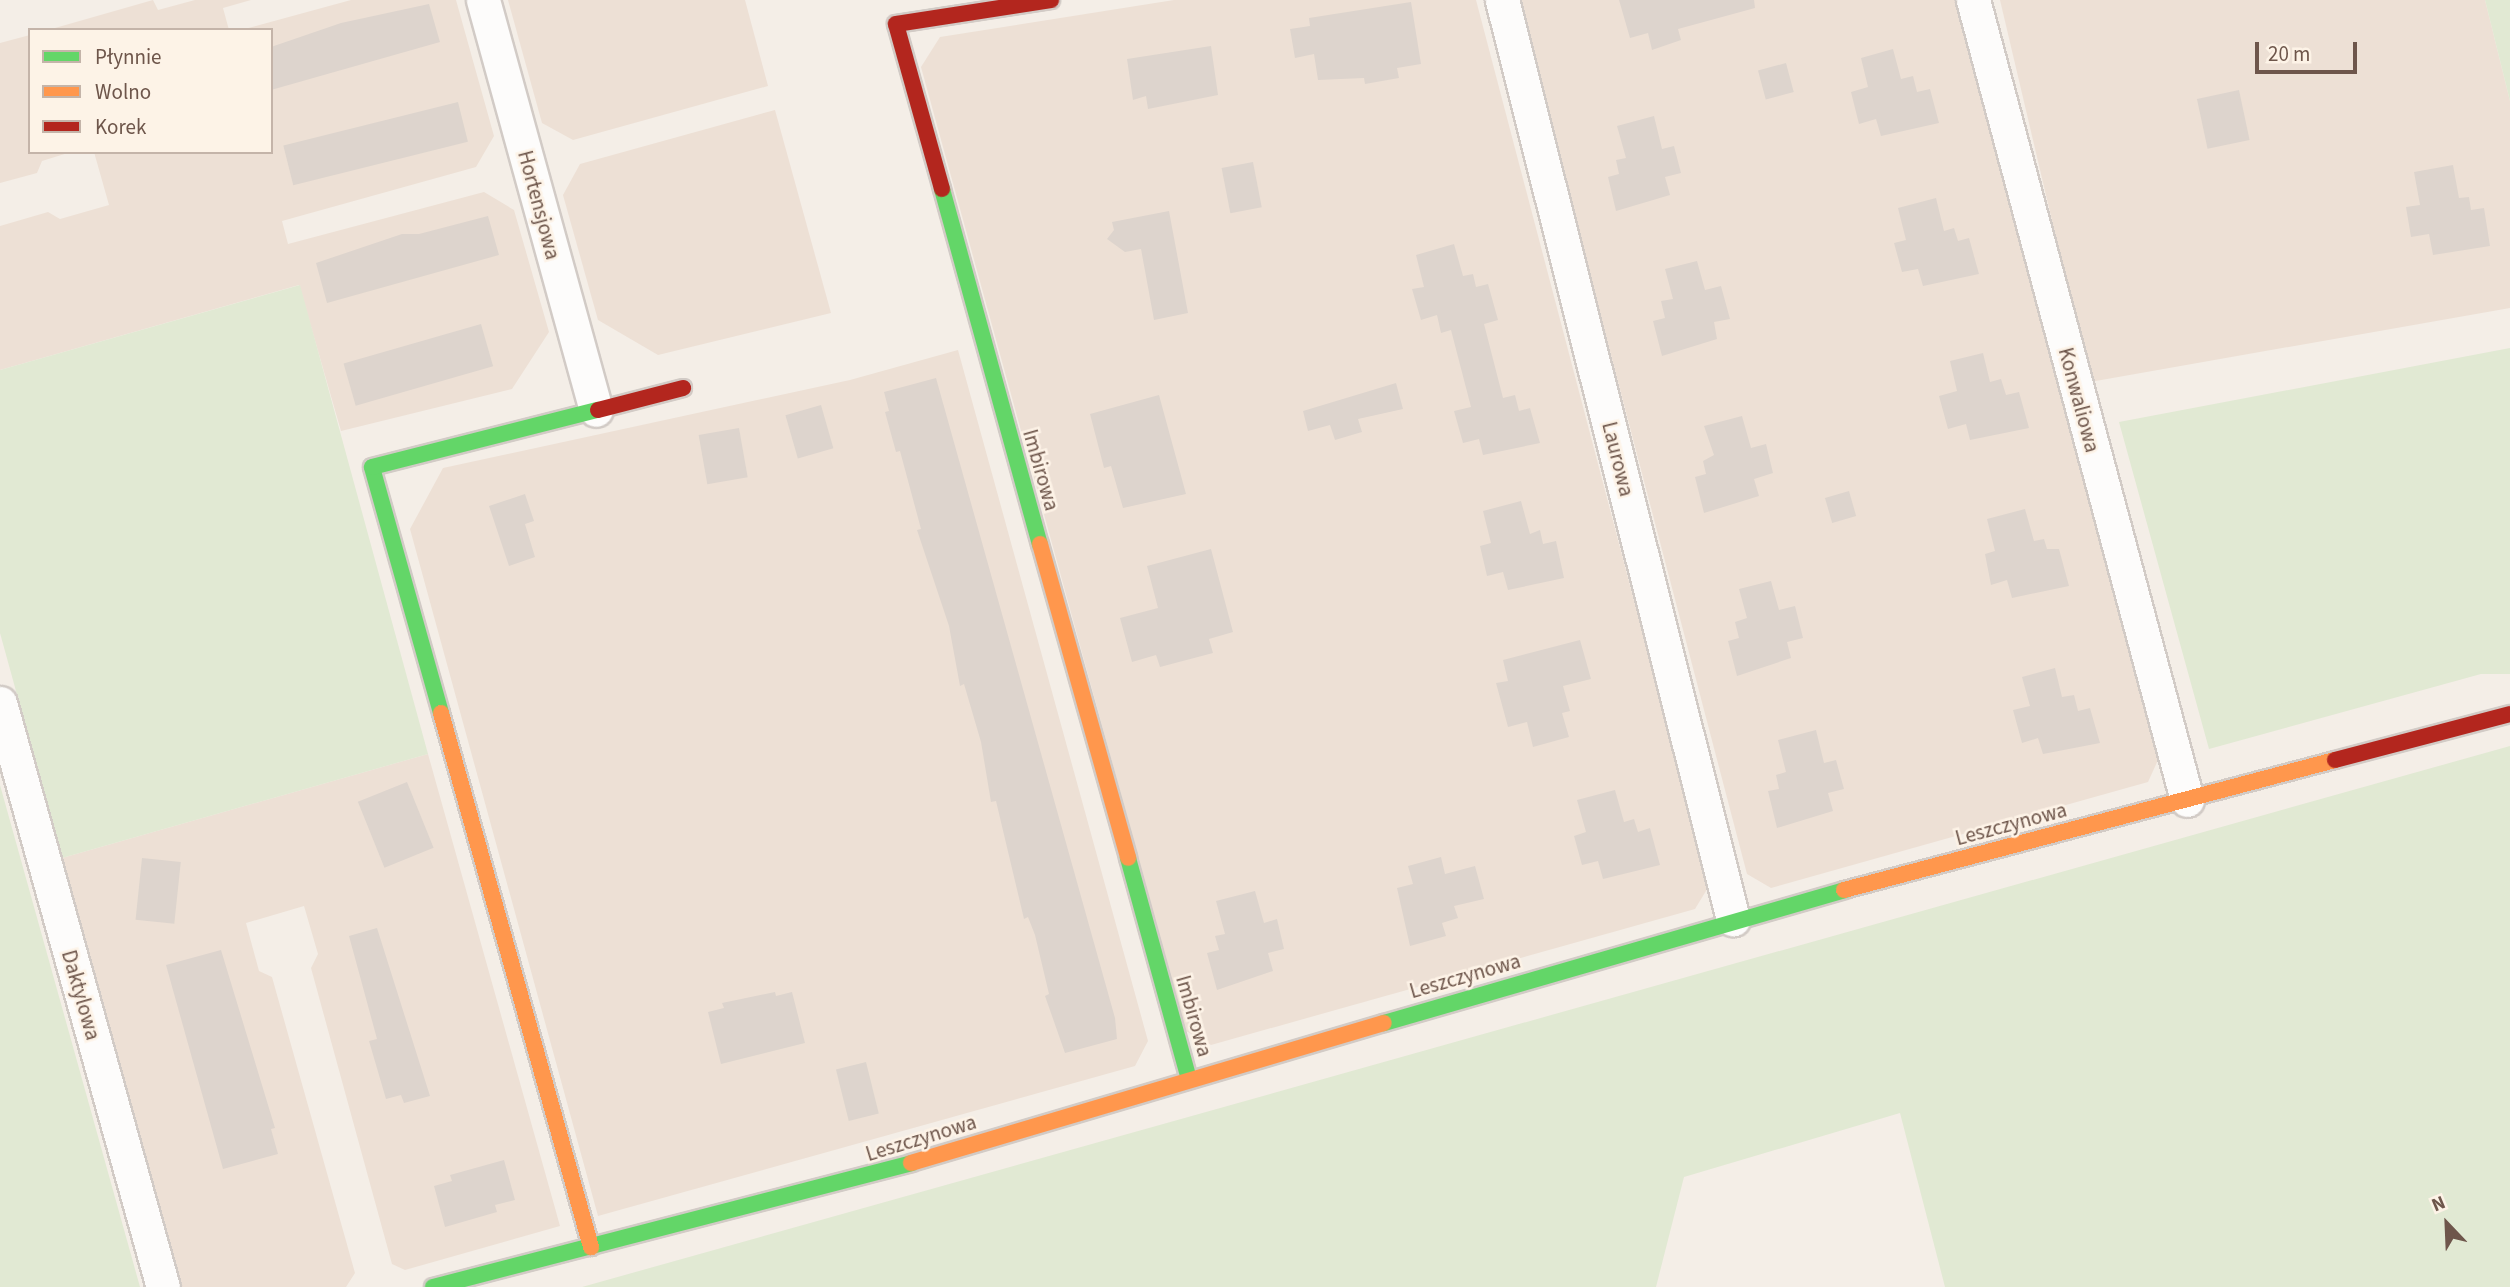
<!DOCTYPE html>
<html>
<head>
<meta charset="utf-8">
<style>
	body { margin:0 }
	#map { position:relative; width:2510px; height:1287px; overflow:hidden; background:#f4eee7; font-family:"Source Sans 3",sans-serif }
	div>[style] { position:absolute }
	.residential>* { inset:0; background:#ede0d5 }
	.green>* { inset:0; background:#e1e9d3 }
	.building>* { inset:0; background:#ddd4cd; transform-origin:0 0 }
	.roads { filter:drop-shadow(2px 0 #d2cbc6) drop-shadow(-2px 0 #d2cbc6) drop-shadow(0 2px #d2cbc6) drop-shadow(0 -2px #d2cbc6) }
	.street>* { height:33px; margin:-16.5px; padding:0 16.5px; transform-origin:16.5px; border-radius:16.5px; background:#fdfcfb }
	.fast>* { height:16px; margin:-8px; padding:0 8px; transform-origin:8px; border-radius:8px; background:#63d668 }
	.slow>* { height:16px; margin:-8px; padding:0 8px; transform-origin:8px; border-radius:8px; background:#ff974d }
	.jam>* { height:16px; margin:-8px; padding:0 8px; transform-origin:8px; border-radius:8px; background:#b3261e }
	span { translate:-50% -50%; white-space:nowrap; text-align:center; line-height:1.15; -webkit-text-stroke:5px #fdf3e7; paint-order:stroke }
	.street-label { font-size:21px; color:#6e564b }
	.legend { position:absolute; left:28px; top:28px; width:245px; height:126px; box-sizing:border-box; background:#fdf3e7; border:2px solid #c4b4a9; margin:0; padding:9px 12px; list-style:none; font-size:21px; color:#6e564b }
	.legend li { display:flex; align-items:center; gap:14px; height:35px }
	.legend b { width:35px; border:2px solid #c4b4a9 }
	.north { position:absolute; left:2412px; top:1189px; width:70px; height:70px; -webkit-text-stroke:5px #fdf3e7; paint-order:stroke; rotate:337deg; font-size:19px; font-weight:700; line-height:28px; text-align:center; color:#6e564b }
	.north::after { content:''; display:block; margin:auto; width:24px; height:32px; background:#6e564b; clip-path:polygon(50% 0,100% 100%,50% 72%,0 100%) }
	.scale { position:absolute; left:2255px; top:42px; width:102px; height:32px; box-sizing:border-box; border:4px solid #6e564b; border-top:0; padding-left:9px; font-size:21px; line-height:24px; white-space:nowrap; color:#6e564b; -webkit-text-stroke:5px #fdf3e7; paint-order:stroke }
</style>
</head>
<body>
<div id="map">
	<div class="residential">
		<i style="clip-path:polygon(153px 0,158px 10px,195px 0,251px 0,223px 8px,229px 30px,48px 30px)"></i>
		<i style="clip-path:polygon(351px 0,456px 0,494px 136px,476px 167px,282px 221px,288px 244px,484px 192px,514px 210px,549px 332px,512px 389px,341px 431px,299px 285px,0 370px,0 226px,48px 212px,60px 219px,109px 205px,94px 152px,271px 152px,271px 30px,241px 30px)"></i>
		<i style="clip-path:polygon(508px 0,745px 0,768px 86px,573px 140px,542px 123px)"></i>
		<i style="clip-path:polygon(1174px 0,1476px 0,1709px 886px,1695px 909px,1211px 1045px,1186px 1031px,921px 67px,940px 37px)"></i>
		<i style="clip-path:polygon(1518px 0,1959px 0,2158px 760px,2148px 782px,1771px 888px,1747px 874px)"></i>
		<i style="clip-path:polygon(2000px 0,2485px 0,2510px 101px,2510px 308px,2090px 382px)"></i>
		<i style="clip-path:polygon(30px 35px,30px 152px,71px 152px,42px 161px,37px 173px,0 183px,0 43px)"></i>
		<i style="clip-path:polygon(775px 110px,831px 313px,658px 355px,598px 320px,563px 195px,580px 164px)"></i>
		<i style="clip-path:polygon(958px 350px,1148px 1041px,1135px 1066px,598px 1216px,410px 529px,443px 468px,850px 380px)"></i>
		<i style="clip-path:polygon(428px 754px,560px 1226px,405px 1270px,392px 1264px,311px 968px,318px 954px,304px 906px,246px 923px,259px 971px,272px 977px,355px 1273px,346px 1287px,181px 1287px,62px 858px)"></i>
	</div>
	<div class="green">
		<i style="clip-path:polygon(2485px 0,2510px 0,2510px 101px)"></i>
		<i style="clip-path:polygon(300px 285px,428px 754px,62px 858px,0 633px,0 370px)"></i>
		<i style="clip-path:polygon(2510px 348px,2510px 674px,2481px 674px,2209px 749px,2119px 422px)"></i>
		<i style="clip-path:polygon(2510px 746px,2510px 1287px,1945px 1287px,1900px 1113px,1684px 1177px,1656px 1287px,582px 1287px)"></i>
		<i style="clip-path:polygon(0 785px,140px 1287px,0 1287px)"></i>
	</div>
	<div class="building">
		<i style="clip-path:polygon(1619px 0,1754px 0,1755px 8px,1678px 29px,1681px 40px,1652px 50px,1648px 33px,1630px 38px)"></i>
		<i style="clip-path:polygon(1411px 2px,1421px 64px,1397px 68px,1399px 78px,1365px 84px,1364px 78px,1318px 80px,1314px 54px,1295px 58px,1290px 29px,1310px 26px,1309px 18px)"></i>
		<i style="clip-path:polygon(429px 4px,440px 42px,271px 90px,271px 47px,341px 23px)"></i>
		<i style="clip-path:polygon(1211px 46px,1218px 95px,1148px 109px,1146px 96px,1133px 100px,1127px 59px)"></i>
		<i style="clip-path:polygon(1893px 49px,1901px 79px,1913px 76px,1917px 92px,1930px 89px,1939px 123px,1881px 136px,1876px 119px,1859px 124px,1851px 92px,1868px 87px,1861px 58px)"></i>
		<i style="left:1786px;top:63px;width:30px;height:29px;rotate:75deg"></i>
		<i style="left:2239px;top:90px;width:51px;height:43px;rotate:78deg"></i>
		<i style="left:458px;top:102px;width:41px;height:180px;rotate:76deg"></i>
		<i style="clip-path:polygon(1654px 116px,1662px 149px,1674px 146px,1681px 173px,1665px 177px,1670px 195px,1616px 211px,1608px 177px,1619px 174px,1616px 160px,1626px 158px,1617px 126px)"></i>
		<i style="left:1253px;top:162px;width:46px;height:32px;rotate:79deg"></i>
		<i style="clip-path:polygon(2453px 165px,2459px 198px,2469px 197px,2471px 210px,2484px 208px,2490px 246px,2433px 255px,2429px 234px,2411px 237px,2406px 207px,2420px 205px,2414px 172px)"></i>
		<i style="clip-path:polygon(1936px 198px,1944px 231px,1954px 228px,1958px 241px,1969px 238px,1979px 274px,1923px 286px,1918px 269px,1902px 272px,1894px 243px,1906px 240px,1898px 208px)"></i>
		<i style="clip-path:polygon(1169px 211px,1188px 313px,1154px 320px,1141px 249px,1125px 252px,1107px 239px,1114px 230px,1112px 222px)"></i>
		<i style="clip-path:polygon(488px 216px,499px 255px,327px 303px,316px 263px,402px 234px,419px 234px)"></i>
		<i style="clip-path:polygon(1454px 244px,1463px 276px,1473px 274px,1476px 287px,1488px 284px,1498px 320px,1484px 324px,1503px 398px,1515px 395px,1519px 411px,1530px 408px,1540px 443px,1483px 455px,1479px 439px,1463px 443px,1454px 411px,1471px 407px,1451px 330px,1441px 333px,1437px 315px,1421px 320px,1412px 289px,1424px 287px,1416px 255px)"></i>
		<i style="clip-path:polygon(1697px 261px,1705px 290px,1721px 286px,1730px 319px,1714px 322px,1717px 339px,1662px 356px,1653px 321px,1665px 318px,1661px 301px,1673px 299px,1665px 269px)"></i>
		<i style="left:481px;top:324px;width:44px;height:143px;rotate:74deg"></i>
		<i style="clip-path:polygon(1983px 353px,1990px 382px,2001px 379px,2006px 395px,2019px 392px,2029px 428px,1970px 440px,1966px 424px,1948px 429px,1939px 396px,1957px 391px,1950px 361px)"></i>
		<i style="clip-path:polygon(936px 378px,1115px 1018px,1117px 1039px,1065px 1053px,1045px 996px,1049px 994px,1035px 935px,1028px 917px,1024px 919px,996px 801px,991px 802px,981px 742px,964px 684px,960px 686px,949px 626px,917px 530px,921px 529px,900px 451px,896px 452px,885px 412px,889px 411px,884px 392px)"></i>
		<i style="clip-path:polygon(1396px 383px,1403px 409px,1358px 419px,1362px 432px,1335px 440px,1330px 425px,1308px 431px,1303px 411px)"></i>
		<i style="clip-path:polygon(1159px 395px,1186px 494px,1123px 508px,1111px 466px,1104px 468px,1090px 414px)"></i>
		<i style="left:821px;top:405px;width:45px;height:37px;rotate:74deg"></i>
		<i style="clip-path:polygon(1742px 416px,1751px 448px,1766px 444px,1773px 473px,1754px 479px,1759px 496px,1704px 513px,1695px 477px,1706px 474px,1703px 461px,1714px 455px,1704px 426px)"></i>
		<i style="left:739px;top:428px;width:50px;height:41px;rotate:80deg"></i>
		<i style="left:1849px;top:491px;width:26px;height:25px;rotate:74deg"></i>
		<i style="clip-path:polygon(525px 494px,534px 521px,525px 524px,535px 557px,509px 566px,489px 506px)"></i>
		<i style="clip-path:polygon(1521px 501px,1530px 534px,1540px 530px,1543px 544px,1556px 541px,1564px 578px,1508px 590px,1503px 572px,1487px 576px,1480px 546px,1491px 543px,1483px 511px)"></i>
		<i style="clip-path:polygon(2025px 509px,2034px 541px,2044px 539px,2047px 549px,2059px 549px,2069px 586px,2012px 598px,2007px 580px,1991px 585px,1985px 554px,1995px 551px,1987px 519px)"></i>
		<i style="clip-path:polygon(1211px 549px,1233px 632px,1209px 639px,1213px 653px,1160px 667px,1156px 655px,1132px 662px,1120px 618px,1158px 608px,1147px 566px)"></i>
		<i style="clip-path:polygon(1771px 581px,1779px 610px,1795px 606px,1803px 638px,1787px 642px,1791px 658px,1737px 676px,1728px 641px,1739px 638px,1735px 622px,1747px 618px,1739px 589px)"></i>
		<i style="clip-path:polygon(1580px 640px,1591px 679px,1563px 686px,1570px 711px,1562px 713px,1569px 737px,1533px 747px,1527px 722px,1508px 727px,1496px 683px,1508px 681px,1503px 660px)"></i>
		<i style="clip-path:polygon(2055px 668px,2062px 697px,2074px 695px,2078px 711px,2090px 708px,2100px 743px,2043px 754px,2038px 738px,2022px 743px,2013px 710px,2030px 706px,2022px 677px)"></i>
		<i style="clip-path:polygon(1816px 730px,1824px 763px,1836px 760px,1844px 789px,1828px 793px,1833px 811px,1777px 828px,1768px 791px,1779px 789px,1776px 775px,1786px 772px,1778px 740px)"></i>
		<i style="left:407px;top:782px;width:71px;height:53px;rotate:68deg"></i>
		<i style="clip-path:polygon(1615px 790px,1624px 822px,1634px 819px,1638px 832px,1650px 828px,1660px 865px,1603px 879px,1598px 861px,1582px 865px,1574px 836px,1586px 832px,1577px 800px)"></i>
		<i style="clip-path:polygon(1441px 857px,1445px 874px,1475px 866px,1484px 899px,1454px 906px,1458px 918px,1442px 923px,1446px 936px,1410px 946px,1397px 888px,1413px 884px,1408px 866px)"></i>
		<i style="left:142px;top:858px;width:39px;height:62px;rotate:6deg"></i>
		<i style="clip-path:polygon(1255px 891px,1264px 923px,1277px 919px,1284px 949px,1268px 953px,1273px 971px,1217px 990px,1207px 953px,1219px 950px,1215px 936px,1225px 934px,1216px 901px)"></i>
		<i style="clip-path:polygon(377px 928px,430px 1096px,404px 1103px,401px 1095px,386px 1099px,369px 1041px,377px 1039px,349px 936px)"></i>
		<i style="clip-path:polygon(221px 950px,275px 1128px,271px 1129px,278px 1154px,223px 1169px,166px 965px)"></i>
		<i style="clip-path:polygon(775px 992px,776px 996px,792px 992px,805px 1043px,721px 1064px,708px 1012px,724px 1008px,722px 1003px)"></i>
		<i style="left:866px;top:1062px;width:53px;height:31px;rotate:76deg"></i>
		<i style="clip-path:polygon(504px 1160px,515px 1200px,495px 1205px,497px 1212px,445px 1227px,434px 1186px,452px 1181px,450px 1175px)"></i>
	</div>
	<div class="roads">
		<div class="street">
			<i style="left:483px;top:0;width:425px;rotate:74.6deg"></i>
			<i style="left:1502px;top:0;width:948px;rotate:75.89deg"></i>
			<i style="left:1973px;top:0;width:828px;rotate:75.02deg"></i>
			<i style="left:0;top:703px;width:606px;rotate:74.41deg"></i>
		</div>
		<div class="fast">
			<i style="left:942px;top:189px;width:368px;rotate:74.6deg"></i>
			<i style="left:441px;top:713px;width:255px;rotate:-105.7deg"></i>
			<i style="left:372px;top:467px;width:233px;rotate:-14.2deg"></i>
			<i style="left:1128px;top:858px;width:229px;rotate:74.6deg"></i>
			<i style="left:1384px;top:1023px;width:479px;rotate:-16.1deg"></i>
			<i style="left:433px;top:1287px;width:494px;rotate:-14.5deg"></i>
		</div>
		<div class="slow">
			<i style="left:1040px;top:544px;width:326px;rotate:74.3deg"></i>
			<i style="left:441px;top:713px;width:555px;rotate:74.31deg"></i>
			<i style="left:1844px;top:890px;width:508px;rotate:-14.83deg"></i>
			<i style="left:911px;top:1163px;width:493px;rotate:-16.5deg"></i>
		</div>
		<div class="jam">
			<i style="left:942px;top:189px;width:171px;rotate:-105.6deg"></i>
			<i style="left:896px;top:24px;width:157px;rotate:-8.8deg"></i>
			<i style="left:598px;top:410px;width:88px;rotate:-14.5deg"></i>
			<i style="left:2335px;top:760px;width:181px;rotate:-14.7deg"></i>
		</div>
	</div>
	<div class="street-label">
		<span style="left:539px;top:205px;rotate:75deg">Hortensjowa</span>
		<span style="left:2079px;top:400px;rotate:75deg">Konwaliowa</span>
		<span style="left:1618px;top:459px;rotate:76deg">Laurowa</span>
		<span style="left:1041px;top:470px;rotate:74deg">Imbirowa</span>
		<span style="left:2011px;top:824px;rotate:-15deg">Leszczynowa</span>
		<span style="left:1465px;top:976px;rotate:-16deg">Leszczynowa</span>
		<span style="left:81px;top:995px;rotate:74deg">Daktylowa</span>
		<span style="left:1194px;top:1016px;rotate:74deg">Imbirowa</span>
		<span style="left:921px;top:1138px;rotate:-17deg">Leszczynowa</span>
	</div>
	<ul class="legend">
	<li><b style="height:9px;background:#63d668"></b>Płynnie</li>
	<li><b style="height:9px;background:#ff974d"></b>Wolno</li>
	<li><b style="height:9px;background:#b3261e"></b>Korek</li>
	</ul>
	<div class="north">N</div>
	<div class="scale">20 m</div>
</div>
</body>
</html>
